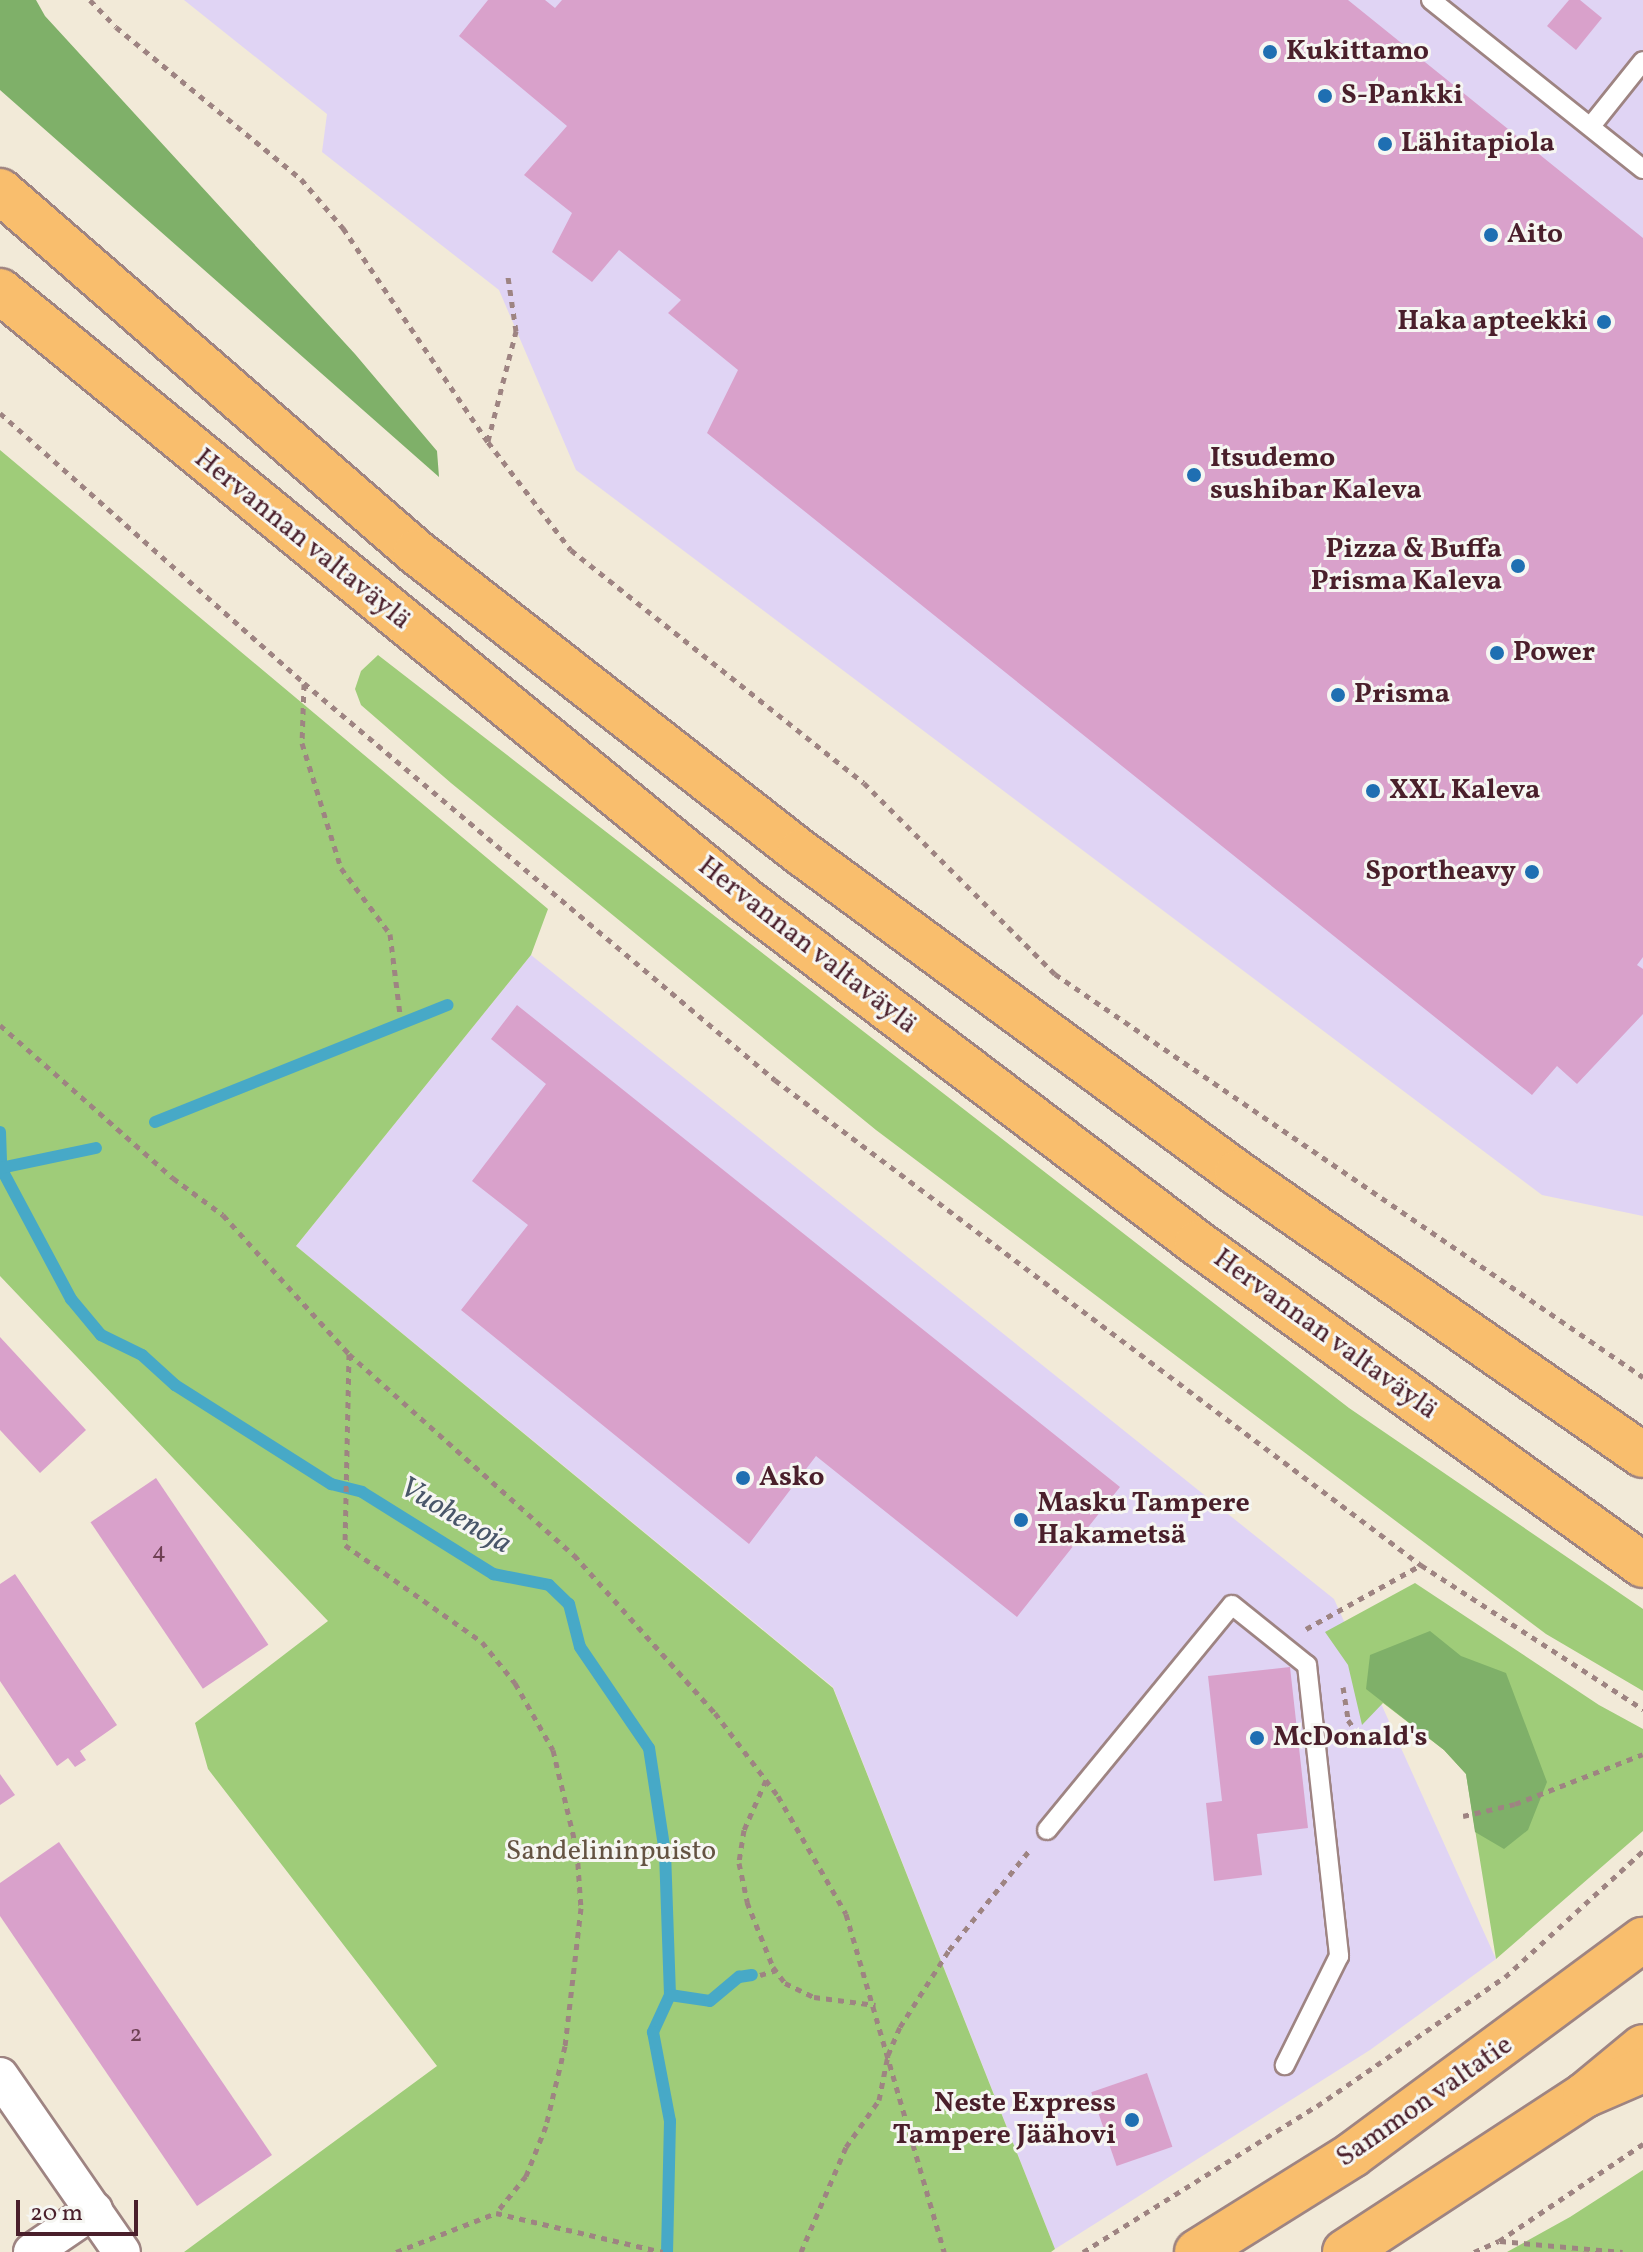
<!DOCTYPE html>
<html>
<head>
<meta charset="utf-8">
<style>
	body { margin:0 }
	#map { position:relative; width:1643px; height:2252px; overflow:hidden; background:#f2ead8; font-family:Vollkorn,serif }
	div>[style] { position:absolute }
	.built>* { inset:0; background:#e0d4f4 }
	.green>* { inset:0; background:#9fcc79 }
	.forest>* { inset:0; background:#7fb069 }
	.stream>* { height:12px; margin:-6px; padding:0 6px; transform-origin:6px; border-radius:6px; background:#47a9c7 }
	.building>* { inset:0; background:#d9a1cb; transform-origin:0 0 }
	.path>* { height:5px; margin-top:-2.5px; transform-origin:0; background:repeating-linear-gradient(90deg,#9e8482 0 6px,transparent 0 12px) }
	.roads { filter:drop-shadow(2px 0 #9e8482) drop-shadow(-2px 0 #9e8482) drop-shadow(0 2px #9e8482) drop-shadow(0 -2px #9e8482) }
	.lane>* { height:18px; margin:-9px; padding:0 9px; transform-origin:9px; border-radius:9px; background:#fff }
	.street>* { height:36px; margin:-18px; padding:0 18px; transform-origin:18px; border-radius:18px; background:#fff }
	.primary>* { height:44px; margin:-22px; padding:0 22px; transform-origin:22px; border-radius:22px; background:#f9be6d }
	.highway>* { height:44px; margin:-22px; padding:0 22px; transform-origin:22px; border-radius:22px; background:#f9be6d }
	.dots>* { width:22px; height:22px; translate:-50% -50%; box-sizing:border-box; border:4px solid #f6f6f2; border-radius:50% }
	span { translate:-50% -50%; white-space:nowrap; text-align:center; line-height:1.15; -webkit-text-stroke:6px #f6f6f2; paint-order:stroke }
	.number-label { font-size:24px; color:#6e4053 }
	.number-label span { -webkit-text-stroke-width:0 }
	.poi-label { font-size:28px; color:#4a1f2b; font-weight:700 }
	.left { translate:0 -50%; text-align:left }
	.right { translate:-100% -50%; text-align:right }
	.street-label { font-size:28px; color:#4a1f2b }
	.park-label { font-size:28px; color:#645342 }
	.water-label { font-size:30px; color:#495669; font-style:italic }
	.scale { position:absolute; left:16px; top:2200px; width:122px; height:36px; box-sizing:border-box; border:4px solid #4a1f2b; border-top:0; padding-left:10px; font-size:24px; line-height:28px; white-space:nowrap; color:#4a1f2b; -webkit-text-stroke:6px #f6f6f2; paint-order:stroke }
</style>
</head>
<body>
<div id="map">
	<div class="built">
		<i style="clip-path:polygon(184px 0,1643px 0,1643px 1216px,1542px 1195px,576px 470px,499px 290px,322px 152px,327px 114px)"></i>
		<i style="clip-path:polygon(531px 955px,1334px 1599px,1496px 1959px,1370px 2050px,1055px 2249px,833px 1687px,296px 1246px)"></i>
	</div>
	<div class="green">
		<i style="clip-path:polygon(0 450px,548px 909px,531px 955px,296px 1246px,833px 1688px,1055px 2249px,1051px 2252px,184px 2252px,437px 2066px,208px 1769px,195px 1723px,328px 1621px,0 1276px)"></i>
		<i style="clip-path:polygon(378px 655px,1349px 1408px,1643px 1609px,1643px 1691px,1546px 1634px,876px 1130px,451px 783px,361px 705px,355px 689px,361px 671px)"></i>
		<i style="clip-path:polygon(1415px 1583px,1599px 1705px,1643px 1729px,1643px 1831px,1496px 1959px,1466px 1774px,1444px 1750px,1383px 1703px,1362px 1725px,1348px 1665px,1325px 1632px)"></i>
		<i style="clip-path:polygon(1643px 2170px,1643px 2252px,1507px 2252px,1570px 2217px)"></i>
	</div>
	<div class="forest">
		<i style="clip-path:polygon(0 0,36px 0,45px 16px,355px 354px,437px 451px,439px 477px,0 90px)"></i>
		<i style="clip-path:polygon(1430px 1631px,1461px 1656px,1506px 1673px,1547px 1782px,1528px 1830px,1504px 1849px,1475px 1832px,1466px 1774px,1444px 1750px,1366px 1689px,1370px 1655px)"></i>
	</div>
	<div class="stream">
		<i style="left:155px;top:1122px;width:315px;rotate:-21.8deg"></i>
		<i style="left:0;top:1132px;width:36px;rotate:88deg"></i>
		<i style="left:1px;top:1168px;width:149px;rotate:61.9deg"></i>
		<i style="left:71px;top:1299px;width:47px;rotate:50.2deg"></i>
		<i style="left:101px;top:1335px;width:46px;rotate:26deg"></i>
		<i style="left:142px;top:1355px;width:45px;rotate:42.3deg"></i>
		<i style="left:175px;top:1385px;width:185px;rotate:32.4deg"></i>
		<i style="left:331px;top:1484px;width:32px;rotate:14deg"></i>
		<i style="left:362px;top:1492px;width:155px;rotate:32deg"></i>
		<i style="left:493px;top:1574px;width:57px;rotate:11.1deg"></i>
		<i style="left:549px;top:1585px;width:28px;rotate:44deg"></i>
		<i style="left:569px;top:1604px;width:44px;rotate:75.7deg"></i>
		<i style="left:580px;top:1647px;width:122px;rotate:55.7deg"></i>
		<i style="left:649px;top:1748px;width:105px;rotate:81.3deg"></i>
		<i style="left:665px;top:1852px;width:143px;rotate:88deg"></i>
		<i style="left:670px;top:1995px;width:41px;rotate:114.7deg"></i>
		<i style="left:653px;top:2032px;width:91px;rotate:79.2deg"></i>
		<i style="left:670px;top:2121px;width:131px;rotate:91.3deg"></i>
		<i style="left:1px;top:1168px;width:97px;rotate:-11.9deg"></i>
		<i style="left:670px;top:1995px;width:40px;rotate:8.5deg"></i>
		<i style="left:710px;top:2001px;width:38px;rotate:-40deg"></i>
		<i style="left:739px;top:1977px;width:13px;rotate:-9deg"></i>
	</div>
	<div class="building">
		<i style="clip-path:polygon(488px 0,545px 0,555px 8px,562px 0,1348px 0,1643px 238px,1643px 957px,1637px 965px,1643px 969px,1643px 1014px,1577px 1084px,1557px 1066px,1532px 1095px,707px 433px,738px 370px,668px 313px,681px 300px,619px 250px,592px 282px,552px 252px,572px 213px,524px 175px,567px 126px,459px 36px)"></i>
		<i style="clip-path:polygon(1569px 0,1580px 0,1602px 18px,1576px 50px,1547px 26px)"></i>
		<i style="clip-path:polygon(517px 1005px,1120px 1487px,1017px 1617px,816px 1456px,749px 1544px,461px 1310px,528px 1225px,472px 1181px,546px 1084px,491px 1039px)"></i>
		<i style="clip-path:polygon(0 1337px,86px 1430px,40px 1473px,0 1430px)"></i>
		<i style="left:156px;top:1478px;width:201px;height:79px;rotate:56deg"></i>
		<i style="clip-path:polygon(15px 1574px,117px 1725px,80px 1751px,86px 1760px,75px 1767px,68px 1758px,57px 1766px,0 1681px,0 1584px)"></i>
		<i style="clip-path:polygon(1290px 1667px,1308px 1828px,1257px 1834px,1262px 1875px,1214px 1881px,1206px 1803px,1222px 1801px,1208px 1676px)"></i>
		<i style="clip-path:polygon(0 1774px,15px 1795px,0 1805px)"></i>
		<i style="clip-path:polygon(59px 1842px,272px 2155px,197px 2206px,0 1916px,0 1883px)"></i>
		<i style="left:1147px;top:2073px;width:78px;height:59px;rotate:71deg"></i>
	</div>
	<div class="path">
		<i style="left:90px;top:0;width:37px;rotate:46deg"></i>
		<i style="left:116px;top:27px;width:239px;rotate:39.4deg"></i>
		<i style="left:301px;top:179px;width:65px;rotate:49.4deg"></i>
		<i style="left:343px;top:228px;width:258px;rotate:55.9deg"></i>
		<i style="left:488px;top:442px;width:136px;rotate:52.5deg"></i>
		<i style="left:571px;top:550px;width:374px;rotate:38.5deg"></i>
		<i style="left:864px;top:783px;width:270px;rotate:45deg"></i>
		<i style="left:1055px;top:974px;width:713px;rotate:34.43deg"></i>
		<i style="left:0;top:413px;width:407px;rotate:41.6deg"></i>
		<i style="left:304px;top:683px;width:616px;rotate:40.13deg"></i>
		<i style="left:775px;top:1080px;width:808px;rotate:36.9deg"></i>
		<i style="left:1421px;top:1565px;width:265px;rotate:33deg"></i>
		<i style="left:488px;top:441px;width:114px;rotate:-75.7deg"></i>
		<i style="left:516px;top:331px;width:55px;rotate:-98.4deg"></i>
		<i style="left:304px;top:684px;width:59px;rotate:91.9deg"></i>
		<i style="left:302px;top:743px;width:131px;rotate:72.7deg"></i>
		<i style="left:341px;top:868px;width:82px;rotate:53.4deg"></i>
		<i style="left:390px;top:934px;width:81px;rotate:82.9deg"></i>
		<i style="left:0;top:1025px;width:231px;rotate:41.5deg"></i>
		<i style="left:173px;top:1178px;width:62px;rotate:36.5deg"></i>
		<i style="left:223px;top:1215px;width:188px;rotate:47.8deg"></i>
		<i style="left:349px;top:1354px;width:302px;rotate:41.8deg"></i>
		<i style="left:574px;top:1555px;width:212px;rotate:48.3deg"></i>
		<i style="left:715px;top:1713px;width:104px;rotate:52.8deg"></i>
		<i style="left:778px;top:1796px;width:136px;rotate:60deg"></i>
		<i style="left:846px;top:1914px;width:352px;rotate:73.8deg"></i>
		<i style="left:349px;top:1354px;width:191px;rotate:91.2deg"></i>
		<i style="left:345px;top:1545px;width:168px;rotate:35.3deg"></i>
		<i style="left:482px;top:1642px;width:53px;rotate:51.2deg"></i>
		<i style="left:515px;top:1683px;width:77px;rotate:60.4deg"></i>
		<i style="left:553px;top:1750px;width:104px;rotate:76.6deg"></i>
		<i style="left:577px;top:1851px;width:57px;rotate:86deg"></i>
		<i style="left:581px;top:1908px;width:139px;rotate:96.6deg"></i>
		<i style="left:565px;top:2046px;width:82px;rotate:103.4deg"></i>
		<i style="left:546px;top:2126px;width:54px;rotate:111.8deg"></i>
		<i style="left:526px;top:2176px;width:48px;rotate:129deg"></i>
		<i style="left:1306px;top:1629px;width:132px;rotate:-29.1deg"></i>
		<i style="left:1343px;top:1687px;width:33px;rotate:81deg"></i>
		<i style="left:1348px;top:1720px;width:17px;rotate:54deg"></i>
		<i style="left:766px;top:1780px;width:55px;rotate:113.7deg"></i>
		<i style="left:744px;top:1830px;width:33px;rotate:99deg"></i>
		<i style="left:739px;top:1863px;width:40px;rotate:78deg"></i>
		<i style="left:747px;top:1902px;width:70px;rotate:68.2deg"></i>
		<i style="left:773px;top:1967px;width:20px;rotate:53deg"></i>
		<i style="left:785px;top:1983px;width:32px;rotate:26deg"></i>
		<i style="left:814px;top:1997px;width:62px;rotate:7.5deg"></i>
		<i style="left:1463px;top:1816px;width:53px;rotate:-13deg"></i>
		<i style="left:1515px;top:1804px;width:137px;rotate:-21.3deg"></i>
		<i style="left:760px;top:1975px;width:17px;rotate:-17deg"></i>
		<i style="left:1500px;top:2241px;width:123px;rotate:5.1deg"></i>
		<i style="left:396px;top:2252px;width:107px;rotate:-21.3deg"></i>
		<i style="left:496px;top:2213px;width:171px;rotate:13.2deg"></i>
		<i style="left:801px;top:2252px;width:114px;rotate:-66.8deg"></i>
		<i style="left:846px;top:2147px;width:57px;rotate:-54.9deg"></i>
		<i style="left:879px;top:2100px;width:46px;rotate:-78.7deg"></i>
		<i style="left:888px;top:2055px;width:30px;rotate:-67deg"></i>
		<i style="left:900px;top:2027px;width:91px;rotate:-57.5deg"></i>
		<i style="left:949px;top:1950px;width:127px;rotate:-51.1deg"></i>
		<i style="left:1083px;top:2252px;width:276px;rotate:-32deg"></i>
		<i style="left:1317px;top:2106px;width:228px;rotate:-34.5deg"></i>
		<i style="left:1505px;top:1977px;width:187px;rotate:-42.4deg"></i>
		<i style="left:1474px;top:2252px;width:27px;rotate:-24deg"></i>
		<i style="left:1499px;top:2241px;width:174px;rotate:-34deg"></i>
	</div>
	<div class="roads">
		<div class="lane">
			<i style="left:1431px;top:0;width:271px;rotate:38.6deg"></i>
			<i style="left:1591px;top:126px;width:83px;rotate:-51.3deg"></i>
			<i style="left:1047px;top:1830px;width:291px;rotate:-50.6deg"></i>
			<i style="left:1232px;top:1605px;width:96px;rotate:38.7deg"></i>
			<i style="left:1307px;top:1665px;width:293px;rotate:83.7deg"></i>
			<i style="left:1339px;top:1956px;width:122px;rotate:116.4deg"></i>
		</div>
		<div class="street">
			<i style="left:0;top:2076px;width:214px;rotate:55.3deg"></i>
			<i style="left:32px;top:2252px;width:75px;rotate:-34.1deg"></i>
		</div>
		<div class="primary">
			<i style="left:1197px;top:2252px;width:183px;rotate:-32deg"></i>
			<i style="left:1352px;top:2155px;width:362px;rotate:-36.5deg"></i>
			<i style="left:1345px;top:2252px;width:287px;rotate:-33.2deg"></i>
			<i style="left:1585px;top:2095px;width:75px;rotate:-39.6deg"></i>
		</div>
		<div class="highway">
			<i style="left:0;top:191px;width:551px;rotate:40.95deg"></i>
			<i style="left:416px;top:552px;width:487px;rotate:38deg"></i>
			<i style="left:800px;top:852px;width:542px;rotate:36.3deg"></i>
			<i style="left:1237px;top:1173px;width:494px;rotate:34.8deg"></i>
			<i style="left:0;top:291px;width:964px;rotate:39.27deg"></i>
			<i style="left:746px;top:901px;width:566px;rotate:37.17deg"></i>
			<i style="left:1197px;top:1243px;width:550px;rotate:35.83deg"></i>
			<i style="left:1585px;top:2095px;width:63px;rotate:-23.3deg"></i>
		</div>
	</div>
	<div class="dots">
		<i style="left:1270px;top:52px;background:#1f6fb2"></i>
		<i style="left:1325px;top:96px;background:#1f6fb2"></i>
		<i style="left:1385px;top:144px;background:#1f6fb2"></i>
		<i style="left:1491px;top:235px;background:#1f6fb2"></i>
		<i style="left:1604px;top:322px;background:#1f6fb2"></i>
		<i style="left:1194px;top:475px;background:#1f6fb2"></i>
		<i style="left:1518px;top:566px;background:#1f6fb2"></i>
		<i style="left:1497px;top:653px;background:#1f6fb2"></i>
		<i style="left:1338px;top:695px;background:#1f6fb2"></i>
		<i style="left:1373px;top:791px;background:#1f6fb2"></i>
		<i style="left:1532px;top:872px;background:#1f6fb2"></i>
		<i style="left:743px;top:1478px;background:#1f6fb2"></i>
		<i style="left:1021px;top:1520px;background:#1f6fb2"></i>
		<i style="left:1257px;top:1738px;background:#1f6fb2"></i>
		<i style="left:1132px;top:2120px;background:#1f6fb2"></i>
	</div>
	<div class="number-label">
		<span style="left:159px;top:1553px">4</span>
		<span style="left:136px;top:2036px">2</span>
	</div>
	<div class="poi-label">
		<span class="left" style="left:1286px;top:52px">Kukittamo</span>
		<span class="left" style="left:1341px;top:96px">S-Pankki</span>
		<span class="left" style="left:1401px;top:144px">Lähitapiola</span>
		<span class="left" style="left:1507px;top:235px">Aito</span>
		<span class="right" style="left:1588px;top:322px">Haka apteekki</span>
		<span class="left" style="left:1210px;top:475px">Itsudemo<br>sushibar Kaleva</span>
		<span class="right" style="left:1502px;top:566px">Pizza &amp; Buffa<br>Prisma Kaleva</span>
		<span class="left" style="left:1513px;top:653px">Power</span>
		<span class="left" style="left:1354px;top:695px">Prisma</span>
		<span class="left" style="left:1389px;top:791px">XXL Kaleva</span>
		<span class="right" style="left:1516px;top:872px">Sportheavy</span>
		<span class="left" style="left:759px;top:1478px">Asko</span>
		<span class="left" style="left:1037px;top:1520px">Masku Tampere<br>Hakametsä</span>
		<span class="left" style="left:1273px;top:1738px">McDonald's</span>
		<span class="right" style="left:1116px;top:2120px">Neste Express<br>Tampere Jäähovi</span>
	</div>
	<div class="street-label">
		<span style="left:302px;top:540px;rotate:39deg">Hervannan valtaväylä</span>
		<span style="left:807px;top:946px;rotate:38deg">Hervannan valtaväylä</span>
		<span style="left:1325px;top:1335px;rotate:36deg">Hervannan valtaväylä</span>
		<span style="left:1425px;top:2102px;rotate:-35deg">Sammon valtatie</span>
	</div>
	<div class="park-label">
		<span style="left:611px;top:1852px">Sandelininpuisto</span>
	</div>
	<div class="water-label">
		<span style="left:455px;top:1516px;rotate:30deg">Vuohenoja</span>
	</div>
	<div class="scale">20 m</div>
</div>
</body>
</html>
